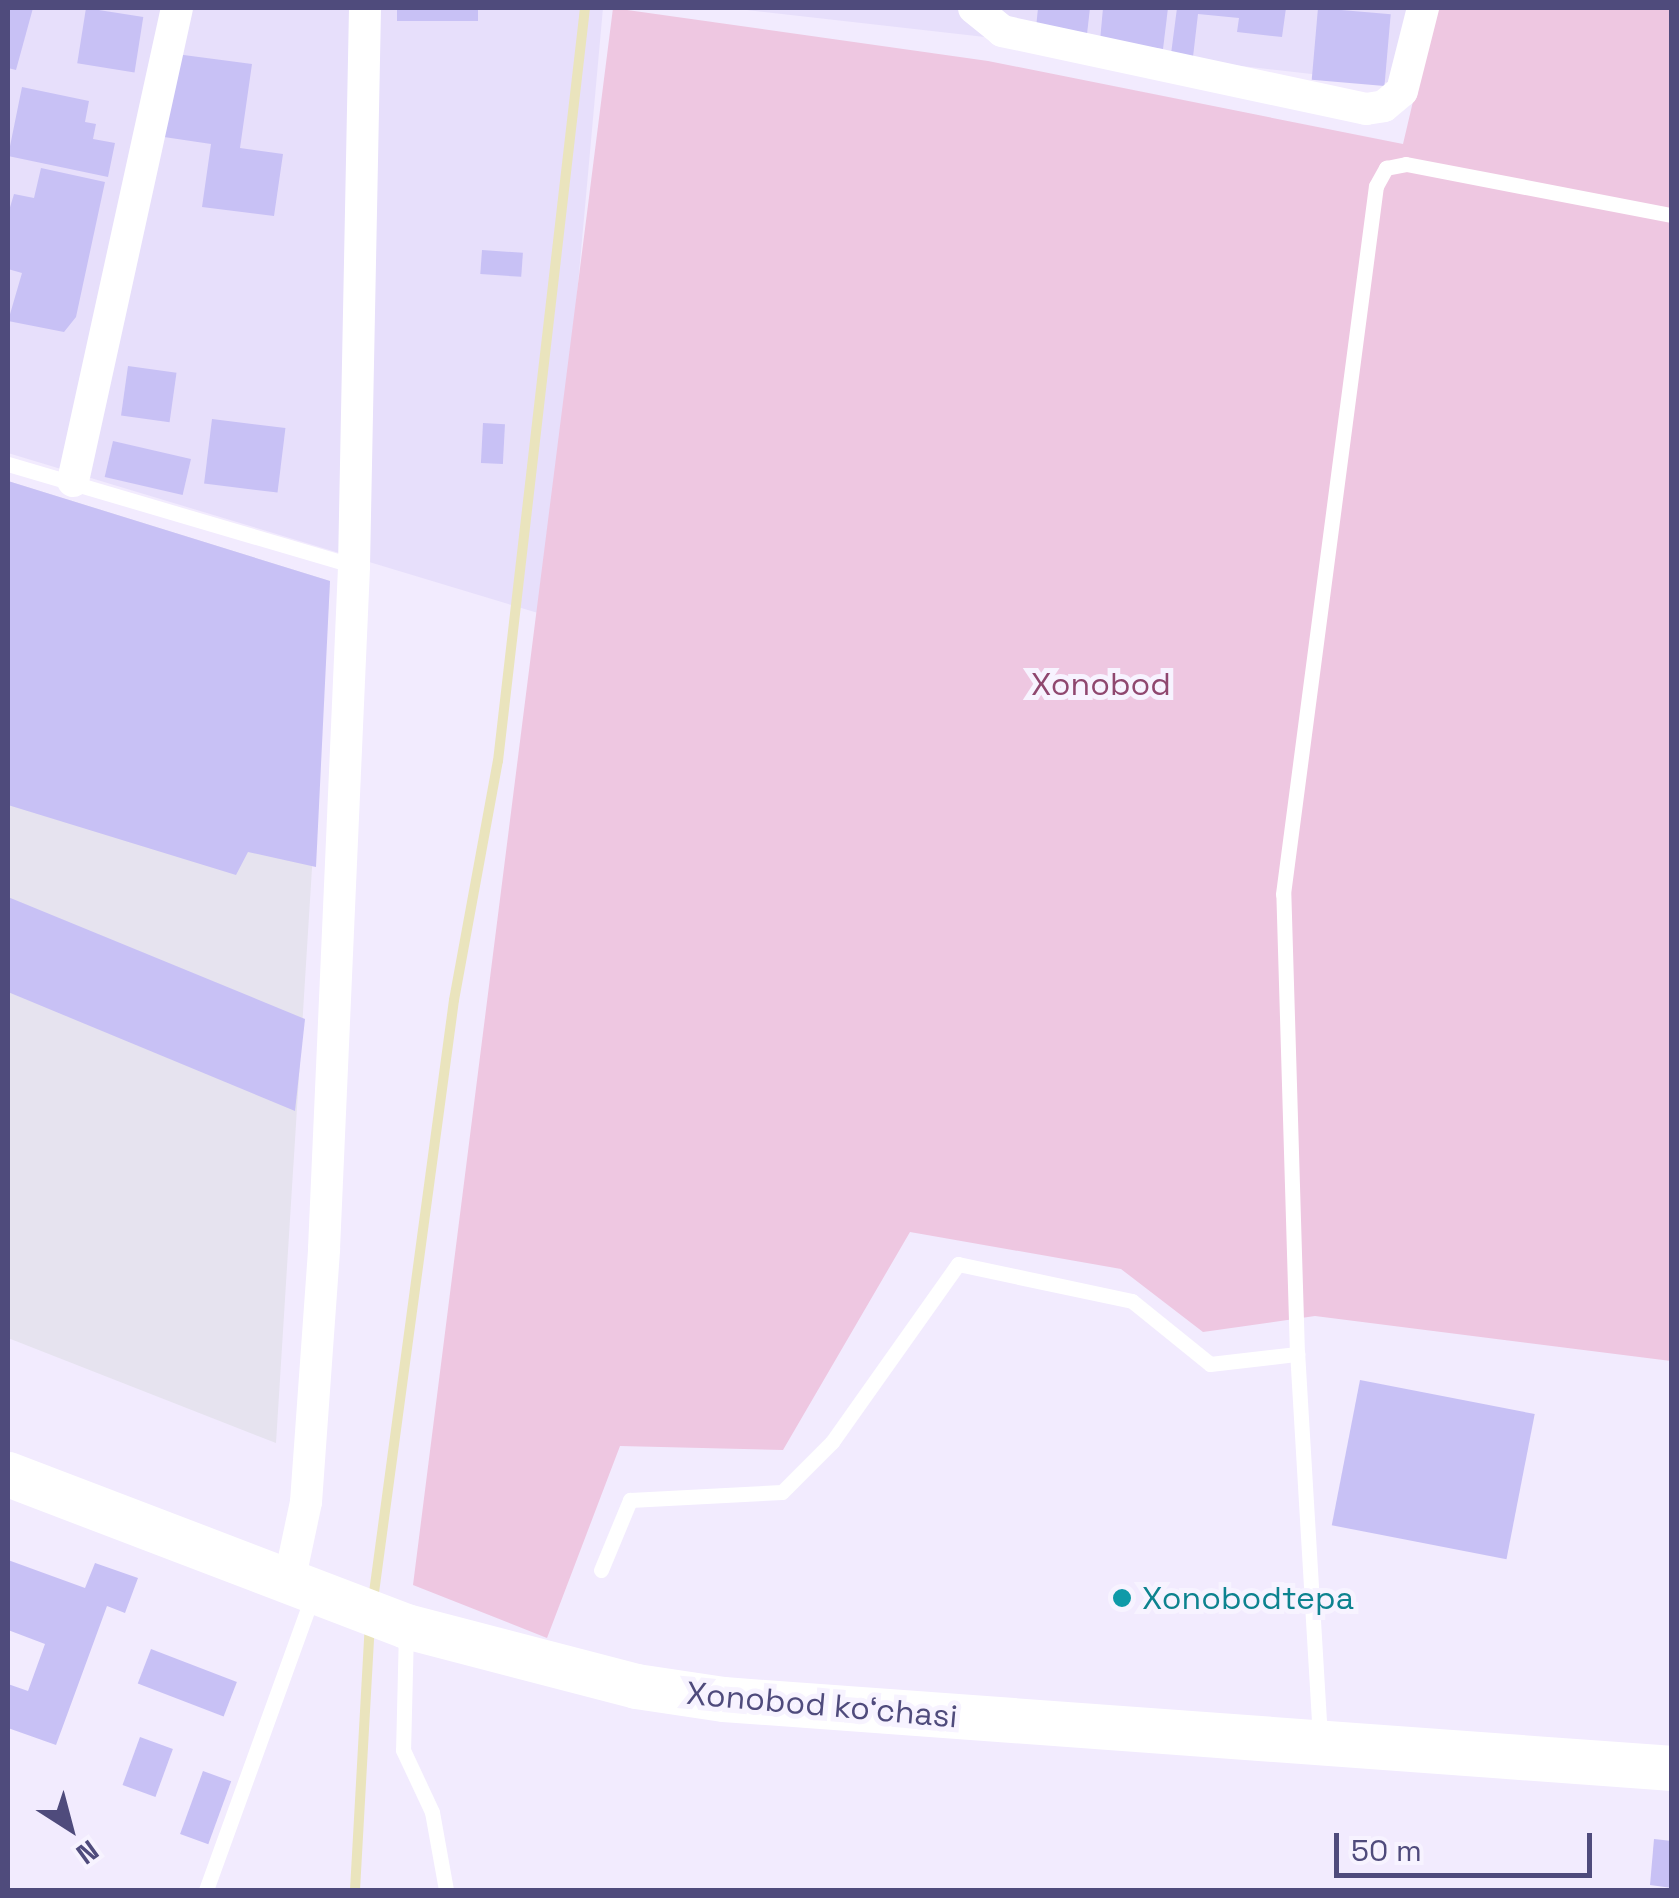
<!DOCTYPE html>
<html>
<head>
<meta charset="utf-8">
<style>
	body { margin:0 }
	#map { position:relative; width:1679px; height:1898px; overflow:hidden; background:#f2ebfe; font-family:"Space Grotesk",sans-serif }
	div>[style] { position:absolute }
	.residential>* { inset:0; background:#e7dffb }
	.industrial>* { inset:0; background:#e6e3ef }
	.green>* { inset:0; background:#eec7e1 }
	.stream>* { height:10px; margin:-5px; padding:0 5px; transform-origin:5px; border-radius:5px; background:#eae4bd }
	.building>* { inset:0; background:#c8c1f5; transform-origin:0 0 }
	.lane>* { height:15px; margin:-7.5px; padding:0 7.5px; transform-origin:7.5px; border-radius:7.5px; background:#fff }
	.street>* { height:32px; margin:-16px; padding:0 16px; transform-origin:16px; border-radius:16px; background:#fff }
	.secondary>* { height:45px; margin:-22.5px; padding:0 22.5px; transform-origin:22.5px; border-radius:22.5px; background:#fff }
	.dots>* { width:28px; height:28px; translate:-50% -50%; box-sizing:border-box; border:5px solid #f7f3ff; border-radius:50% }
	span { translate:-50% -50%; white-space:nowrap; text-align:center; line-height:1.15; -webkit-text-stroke:10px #f7f3ff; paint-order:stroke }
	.park-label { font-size:32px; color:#8f476f }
	.culture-label { font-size:32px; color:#0d838f }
	.left { translate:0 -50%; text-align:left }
	.street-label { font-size:32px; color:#4f4b7c }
	.frame { position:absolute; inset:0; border:10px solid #4f4b7c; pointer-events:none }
	.north { position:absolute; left:20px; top:1778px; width:100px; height:100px; -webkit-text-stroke:8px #f7f3ff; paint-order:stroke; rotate:144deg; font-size:28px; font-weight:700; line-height:40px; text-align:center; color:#4f4b7c }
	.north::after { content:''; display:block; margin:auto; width:35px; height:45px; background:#4f4b7c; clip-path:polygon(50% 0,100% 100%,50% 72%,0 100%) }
	.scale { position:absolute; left:1334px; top:1833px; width:258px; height:45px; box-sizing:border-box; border:5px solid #4f4b7c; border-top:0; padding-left:12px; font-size:30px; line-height:35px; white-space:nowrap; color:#4f4b7c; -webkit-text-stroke:8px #f7f3ff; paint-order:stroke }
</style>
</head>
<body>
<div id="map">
	<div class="residential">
		<i style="clip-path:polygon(8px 8px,603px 8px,548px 616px,8px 453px)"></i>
		<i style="clip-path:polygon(729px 8px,1429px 8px,1408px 85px)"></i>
	</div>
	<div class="industrial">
		<i style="clip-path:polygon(8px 481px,330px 581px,276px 1443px,8px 1338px)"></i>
	</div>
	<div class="green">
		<i style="clip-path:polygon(613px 8px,988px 61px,1403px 144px,1435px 8px,1671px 8px,1671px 1361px,1315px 1316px,1203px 1332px,1121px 1269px,910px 1232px,783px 1450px,620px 1446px,547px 1638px,413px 1585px)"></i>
	</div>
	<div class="stream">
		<i style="left:373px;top:1600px;width:605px;rotate:-82.31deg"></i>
		<i style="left:454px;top:1000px;width:243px;rotate:-79.6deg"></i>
		<i style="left:498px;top:761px;width:758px;rotate:-83.41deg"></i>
		<i style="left:355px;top:1890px;width:268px;rotate:-86.8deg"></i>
	</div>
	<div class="building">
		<i style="clip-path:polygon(8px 8px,33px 8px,16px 70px,8px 68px)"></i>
		<i style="left:86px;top:8px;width:58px;height:56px;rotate:9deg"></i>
		<i style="left:397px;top:8px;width:81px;height:13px"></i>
		<i style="clip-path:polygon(1038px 8px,1090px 8px,1087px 34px,1036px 28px)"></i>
		<i style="clip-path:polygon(1103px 8px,1168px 8px,1163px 49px,1100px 41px)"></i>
		<i style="clip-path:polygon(1177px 8px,1286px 8px,1282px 37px,1237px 32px,1239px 18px,1198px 14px,1193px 57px,1171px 54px)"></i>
		<i style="left:1318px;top:8px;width:73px;height:72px;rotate:5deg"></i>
		<i style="clip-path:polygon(176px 54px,252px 64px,240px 148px,283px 154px,274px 216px,202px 207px,211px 144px,164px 137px)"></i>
		<i style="clip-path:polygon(22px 87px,89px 101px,85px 122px,96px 124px,93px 139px,115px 143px,108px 177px,8px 156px)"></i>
		<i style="clip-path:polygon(41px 168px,105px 182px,76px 317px,64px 332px,8px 321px,22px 273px,8px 269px,8px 214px,14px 194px,34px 198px)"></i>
		<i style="left:482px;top:250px;width:41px;height:24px;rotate:4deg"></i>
		<i style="left:128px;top:366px;width:49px;height:50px;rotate:8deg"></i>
		<i style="left:212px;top:419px;width:74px;height:65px;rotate:7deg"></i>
		<i style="left:483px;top:423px;width:22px;height:40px;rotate:3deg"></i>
		<i style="left:113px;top:441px;width:80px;height:37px;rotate:13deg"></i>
		<i style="clip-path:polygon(8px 481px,330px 581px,316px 867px,248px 852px,236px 875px,8px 805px)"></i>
		<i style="clip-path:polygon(8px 897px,305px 1019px,295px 1111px,8px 992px)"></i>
		<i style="left:1360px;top:1380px;width:178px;height:148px;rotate:11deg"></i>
		<i style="clip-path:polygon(8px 1560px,85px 1588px,95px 1563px,138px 1578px,125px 1613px,107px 1606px,56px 1745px,8px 1728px,8px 1684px,28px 1691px,45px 1644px,8px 1630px)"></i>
		<i style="left:151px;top:1649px;width:92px;height:37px;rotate:21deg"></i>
		<i style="left:140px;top:1737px;width:35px;height:51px;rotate:20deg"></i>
		<i style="left:203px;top:1771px;width:30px;height:67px;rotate:20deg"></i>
		<i style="clip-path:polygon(1654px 1839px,1672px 1841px,1672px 1888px,1650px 1885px)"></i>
	</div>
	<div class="lane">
		<i style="left:8px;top:464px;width:361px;rotate:16.4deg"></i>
		<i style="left:601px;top:1570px;width:76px;rotate:-67.5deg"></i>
		<i style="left:630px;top:1500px;width:152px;rotate:-3deg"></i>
		<i style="left:782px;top:1492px;width:71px;rotate:-45deg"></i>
		<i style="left:832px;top:1442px;width:218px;rotate:-54.7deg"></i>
		<i style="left:958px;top:1264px;width:178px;rotate:12deg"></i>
		<i style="left:1132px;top:1301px;width:100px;rotate:38.9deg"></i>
		<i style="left:1210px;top:1364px;width:88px;rotate:-6.6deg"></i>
		<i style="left:406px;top:1630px;width:120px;rotate:91.4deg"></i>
		<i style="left:403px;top:1750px;width:68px;rotate:64.9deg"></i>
		<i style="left:432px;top:1812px;width:79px;rotate:79.8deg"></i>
		<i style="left:1320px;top:1738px;width:385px;rotate:-93.4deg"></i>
		<i style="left:1297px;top:1354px;width:460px;rotate:-91.7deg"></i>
		<i style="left:1283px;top:894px;width:714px;rotate:-82.52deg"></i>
		<i style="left:1376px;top:186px;width:21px;rotate:-61deg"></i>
		<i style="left:1386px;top:168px;width:20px;rotate:-11deg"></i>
		<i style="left:1406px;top:164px;width:271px;rotate:10.9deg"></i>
		<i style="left:206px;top:1890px;width:314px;rotate:-70.1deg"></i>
	</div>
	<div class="street">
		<i style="left:974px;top:8px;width:36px;rotate:39deg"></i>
		<i style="left:1002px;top:31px;width:372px;rotate:12.1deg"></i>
		<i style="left:1366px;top:109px;width:18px;rotate:-9deg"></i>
		<i style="left:1384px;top:106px;width:23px;rotate:-40deg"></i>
		<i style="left:1402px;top:91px;width:86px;rotate:-75.8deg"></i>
		<i style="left:73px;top:481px;width:484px;rotate:-77.6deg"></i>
		<i style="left:289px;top:1582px;width:82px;rotate:-78deg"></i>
		<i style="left:306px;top:1502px;width:254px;rotate:-85.9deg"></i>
		<i style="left:324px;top:1249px;width:684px;rotate:-87.48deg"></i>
		<i style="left:354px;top:566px;width:558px;rotate:-88.87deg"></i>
	</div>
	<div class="secondary">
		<i style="left:8px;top:1474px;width:426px;rotate:20.9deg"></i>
		<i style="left:406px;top:1626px;width:238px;rotate:14.6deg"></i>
		<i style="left:636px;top:1686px;width:88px;rotate:8.5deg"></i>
		<i style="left:723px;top:1699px;width:952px;rotate:4.16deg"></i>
	</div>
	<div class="dots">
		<i style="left:1122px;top:1598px;background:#0f9aa8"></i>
	</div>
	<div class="park-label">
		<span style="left:1101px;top:684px">Xonobod</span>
	</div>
	<div class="culture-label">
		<span class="left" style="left:1142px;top:1598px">Xonobodtepa</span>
	</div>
	<div class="street-label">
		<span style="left:822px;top:1705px;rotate:5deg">Xonobod koʻchasi</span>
	</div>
	<div class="frame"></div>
	<div class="north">N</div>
	<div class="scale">50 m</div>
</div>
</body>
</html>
